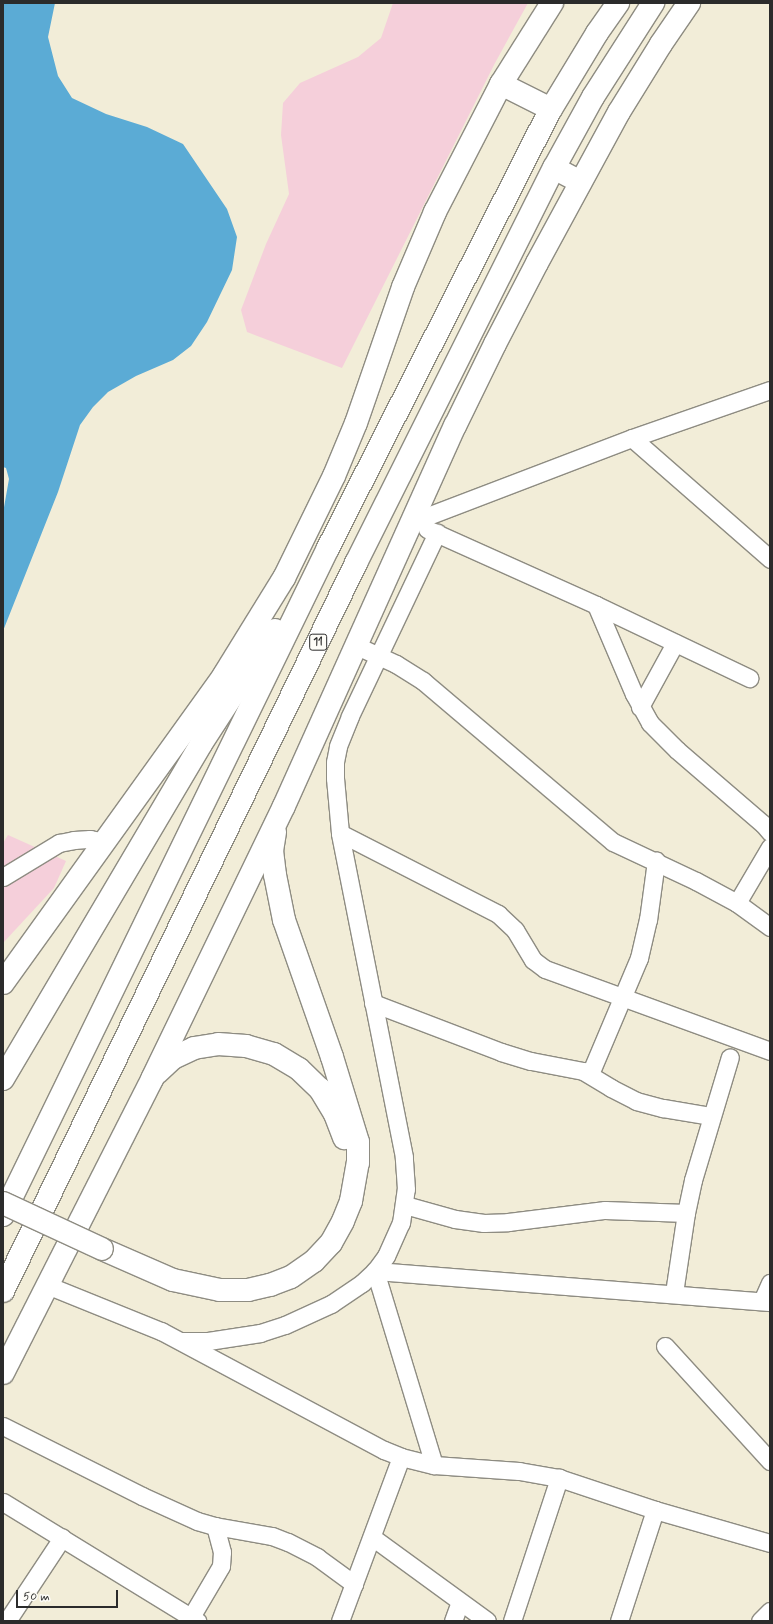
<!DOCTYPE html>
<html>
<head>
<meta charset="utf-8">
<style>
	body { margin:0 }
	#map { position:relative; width:773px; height:1624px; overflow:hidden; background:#f2edd8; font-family:Mynerve,sans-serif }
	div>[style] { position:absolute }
	.built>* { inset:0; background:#f5cfda }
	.water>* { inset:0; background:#5babd5 }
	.roads { filter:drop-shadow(1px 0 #8e8c82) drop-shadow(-1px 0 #8e8c82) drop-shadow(0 1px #8e8c82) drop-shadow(0 -1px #8e8c82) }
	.minor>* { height:17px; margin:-8.5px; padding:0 8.5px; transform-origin:8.5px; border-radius:8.5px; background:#fff }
	.secondary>* { height:22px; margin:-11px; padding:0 11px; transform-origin:11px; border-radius:11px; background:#fff }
	.trunk>* { height:22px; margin:-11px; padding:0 11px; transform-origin:11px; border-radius:11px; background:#fff }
	.bridges { filter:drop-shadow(1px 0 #8e8c82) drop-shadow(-1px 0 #8e8c82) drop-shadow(0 1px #8e8c82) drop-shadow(0 -1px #8e8c82) }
	.secondary-bridge>* { height:22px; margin:-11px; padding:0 11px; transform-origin:11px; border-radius:11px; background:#fff }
	span { translate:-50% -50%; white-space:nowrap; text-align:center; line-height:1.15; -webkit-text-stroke:3.5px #fdfcf7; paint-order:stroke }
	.shield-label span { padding:1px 3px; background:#fdfcf7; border:1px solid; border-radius:3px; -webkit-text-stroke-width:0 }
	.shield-label { font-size:11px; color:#2b2b2b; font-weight:700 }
	.frame { position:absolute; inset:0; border:4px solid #2b2b2b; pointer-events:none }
	.scale { position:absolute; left:16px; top:1590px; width:102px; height:18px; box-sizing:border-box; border:2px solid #2b2b2b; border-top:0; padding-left:5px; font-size:12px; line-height:14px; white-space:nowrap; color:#2b2b2b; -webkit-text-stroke:3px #fdfcf7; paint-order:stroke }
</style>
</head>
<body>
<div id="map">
	<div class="built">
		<i style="clip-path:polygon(393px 3px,528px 3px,495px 63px,342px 368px,247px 332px,241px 310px,266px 244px,289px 194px,281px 135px,283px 103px,300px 83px,358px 57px,381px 38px)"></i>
		<i style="clip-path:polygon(8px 835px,66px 861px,54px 888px,3px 943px,3px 843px)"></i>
	</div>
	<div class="water">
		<i style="clip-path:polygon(3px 3px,55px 3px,48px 37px,58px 76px,72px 98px,106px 114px,147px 127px,183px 144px,227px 209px,237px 237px,232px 270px,207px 322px,191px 346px,173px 360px,136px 376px,108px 392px,93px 407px,80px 425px,58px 492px,3px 631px,3px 513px,9px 479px,6px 468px,3px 467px)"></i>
	</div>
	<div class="roads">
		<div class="minor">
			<i style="left:632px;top:438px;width:184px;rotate:41.2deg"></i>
			<i style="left:412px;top:522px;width:235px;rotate:-20.9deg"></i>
			<i style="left:632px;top:438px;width:146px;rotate:-19.2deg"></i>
			<i style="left:427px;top:529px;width:185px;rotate:24.2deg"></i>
			<i style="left:596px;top:605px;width:170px;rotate:25.5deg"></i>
			<i style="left:596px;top:605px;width:97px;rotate:66.9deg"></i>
			<i style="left:634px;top:694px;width:33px;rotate:61deg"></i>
			<i style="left:650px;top:723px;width:38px;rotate:45deg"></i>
			<i style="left:677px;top:750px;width:113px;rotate:40.7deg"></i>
			<i style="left:763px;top:824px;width:11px;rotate:49deg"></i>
			<i style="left:357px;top:646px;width:43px;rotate:24.8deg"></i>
			<i style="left:396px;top:664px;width:32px;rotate:32deg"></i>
			<i style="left:423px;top:681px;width:249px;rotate:40.3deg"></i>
			<i style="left:613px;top:842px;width:92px;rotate:25.2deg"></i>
			<i style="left:696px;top:881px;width:47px;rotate:28.2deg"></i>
			<i style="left:737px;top:903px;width:41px;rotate:36deg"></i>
			<i style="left:640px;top:707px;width:73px;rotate:-61.3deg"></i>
			<i style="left:340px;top:833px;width:178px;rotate:27.1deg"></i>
			<i style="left:498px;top:914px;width:23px;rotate:43deg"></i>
			<i style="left:515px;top:930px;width:35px;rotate:59deg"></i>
			<i style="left:533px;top:960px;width:15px;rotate:37deg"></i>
			<i style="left:545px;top:969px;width:239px;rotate:20deg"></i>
			<i style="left:3px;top:877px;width:66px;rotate:-31.3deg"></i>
			<i style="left:59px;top:843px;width:15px;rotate:-11deg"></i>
			<i style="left:74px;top:840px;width:16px;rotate:-4deg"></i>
			<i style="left:90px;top:839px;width:15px;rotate:11deg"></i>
			<i style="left:737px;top:903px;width:65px;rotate:-59.5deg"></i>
			<i style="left:373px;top:1003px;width:137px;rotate:20.9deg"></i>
			<i style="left:501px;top:1052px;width:31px;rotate:17deg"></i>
			<i style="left:531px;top:1061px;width:53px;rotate:10.9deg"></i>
			<i style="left:583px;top:1071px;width:33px;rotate:31deg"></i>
			<i style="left:611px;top:1088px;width:28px;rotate:27deg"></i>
			<i style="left:636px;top:1101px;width:28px;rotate:15deg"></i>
			<i style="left:663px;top:1108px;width:49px;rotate:9.5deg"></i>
			<i style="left:590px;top:1074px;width:126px;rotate:-67.1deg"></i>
			<i style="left:639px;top:958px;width:39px;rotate:-77deg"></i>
			<i style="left:648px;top:920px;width:60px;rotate:-82.3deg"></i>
			<i style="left:405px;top:1205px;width:52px;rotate:15.6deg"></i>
			<i style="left:455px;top:1219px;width:29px;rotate:8deg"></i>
			<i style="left:484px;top:1223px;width:24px;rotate:-2deg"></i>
			<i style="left:508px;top:1222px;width:98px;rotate:-7.1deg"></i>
			<i style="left:605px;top:1210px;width:81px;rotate:2.1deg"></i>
			<i style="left:47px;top:1285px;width:123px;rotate:22deg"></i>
			<i style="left:161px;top:1331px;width:253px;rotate:28.1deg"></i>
			<i style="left:384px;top:1450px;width:18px;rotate:22deg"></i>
			<i style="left:401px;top:1457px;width:34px;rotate:14deg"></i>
			<i style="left:434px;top:1465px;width:85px;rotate:4deg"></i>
			<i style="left:519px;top:1471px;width:41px;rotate:9.9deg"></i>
			<i style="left:559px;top:1478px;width:101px;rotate:18.4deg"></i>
			<i style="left:655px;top:1510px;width:120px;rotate:16deg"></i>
			<i style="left:674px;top:1293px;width:81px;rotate:-81.5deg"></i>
			<i style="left:686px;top:1213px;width:34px;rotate:-78deg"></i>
			<i style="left:693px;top:1180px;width:128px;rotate:-73.3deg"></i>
			<i style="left:762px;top:1301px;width:20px;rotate:-66deg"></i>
			<i style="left:182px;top:1341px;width:26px"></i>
			<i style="left:208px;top:1341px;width:53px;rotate:-8.7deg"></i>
			<i style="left:260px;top:1333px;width:26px;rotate:-18deg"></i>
			<i style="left:285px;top:1325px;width:51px;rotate:-24.5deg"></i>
			<i style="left:331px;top:1304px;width:37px;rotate:-34deg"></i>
			<i style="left:362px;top:1283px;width:18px;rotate:-43deg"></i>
			<i style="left:375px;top:1271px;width:19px;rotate:-54deg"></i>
			<i style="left:386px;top:1256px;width:36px;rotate:-66deg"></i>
			<i style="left:401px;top:1223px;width:34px;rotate:-82deg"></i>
			<i style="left:406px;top:1189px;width:32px;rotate:-94deg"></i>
			<i style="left:404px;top:1157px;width:330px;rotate:-101.2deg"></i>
			<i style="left:340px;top:833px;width:55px;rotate:-95.2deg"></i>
			<i style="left:335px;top:778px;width:16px;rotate:-90deg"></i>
			<i style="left:335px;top:762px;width:16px;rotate:-79deg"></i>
			<i style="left:338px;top:746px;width:32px;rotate:-68deg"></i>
			<i style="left:350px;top:716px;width:203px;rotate:-64.6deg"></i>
			<i style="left:665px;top:1346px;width:156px;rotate:47.6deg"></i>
			<i style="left:3px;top:1426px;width:156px;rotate:26.7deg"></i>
			<i style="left:142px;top:1496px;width:60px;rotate:24.4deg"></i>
			<i style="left:197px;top:1521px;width:19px;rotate:16deg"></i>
			<i style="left:215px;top:1526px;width:58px;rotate:10deg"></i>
			<i style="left:272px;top:1536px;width:17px;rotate:21deg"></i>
			<i style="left:288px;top:1542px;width:33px;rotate:27deg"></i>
			<i style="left:317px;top:1557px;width:46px;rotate:36.1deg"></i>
			<i style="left:434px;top:1465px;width:203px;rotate:-106.9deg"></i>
			<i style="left:375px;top:1271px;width:396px;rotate:4.5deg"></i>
			<i style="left:3px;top:1502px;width:228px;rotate:31.5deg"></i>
			<i style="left:372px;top:1537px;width:142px;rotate:36.1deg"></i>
			<i style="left:191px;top:1617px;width:59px;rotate:-59.5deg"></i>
			<i style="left:221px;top:1566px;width:14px;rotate:-86deg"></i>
			<i style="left:222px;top:1552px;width:27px;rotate:-105deg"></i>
			<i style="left:7px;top:1621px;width:100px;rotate:-56.5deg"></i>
			<i style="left:340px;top:1621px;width:175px;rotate:-69.6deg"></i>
			<i style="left:453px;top:1621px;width:20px;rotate:-70deg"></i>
			<i style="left:512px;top:1621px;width:151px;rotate:-71.8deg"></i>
			<i style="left:619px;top:1621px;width:117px;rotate:-72deg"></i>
			<i style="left:760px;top:1621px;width:14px;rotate:-45deg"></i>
		</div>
		<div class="secondary">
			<i style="left:3px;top:983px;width:379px;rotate:-54.3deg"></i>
			<i style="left:224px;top:675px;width:114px;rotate:-58.3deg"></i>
			<i style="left:284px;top:578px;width:114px;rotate:-63.9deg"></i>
			<i style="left:334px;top:476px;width:57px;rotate:-67.5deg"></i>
			<i style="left:356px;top:423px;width:144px;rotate:-70.9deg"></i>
			<i style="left:403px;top:287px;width:82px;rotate:-66.9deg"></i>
			<i style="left:435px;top:212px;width:144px;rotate:-62.7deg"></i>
			<i style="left:501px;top:84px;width:96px;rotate:-57.8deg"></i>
			<i style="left:157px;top:1073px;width:22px;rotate:-43deg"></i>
			<i style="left:173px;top:1058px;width:23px;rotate:-25deg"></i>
			<i style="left:194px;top:1048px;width:24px;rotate:-9deg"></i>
			<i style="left:218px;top:1044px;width:28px;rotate:4deg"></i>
			<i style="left:246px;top:1046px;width:29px;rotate:16deg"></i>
			<i style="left:274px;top:1054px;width:29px;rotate:31deg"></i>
			<i style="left:299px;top:1069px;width:29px;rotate:44deg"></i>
			<i style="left:320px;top:1089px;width:29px;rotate:59deg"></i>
			<i style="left:335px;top:1114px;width:26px;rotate:69deg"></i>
			<i style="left:102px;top:1249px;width:77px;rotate:23.6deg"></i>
			<i style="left:173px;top:1280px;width:48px;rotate:12deg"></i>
			<i style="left:220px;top:1290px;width:28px"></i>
			<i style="left:248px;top:1290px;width:23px;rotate:-13deg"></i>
			<i style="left:270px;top:1285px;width:22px;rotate:-21deg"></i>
			<i style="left:291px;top:1277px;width:28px;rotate:-35deg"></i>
			<i style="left:314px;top:1261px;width:25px;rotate:-47deg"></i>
			<i style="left:331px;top:1243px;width:25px;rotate:-61deg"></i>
			<i style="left:343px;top:1221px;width:22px;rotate:-68deg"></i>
			<i style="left:351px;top:1201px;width:39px;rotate:-80deg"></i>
			<i style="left:358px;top:1163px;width:21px;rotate:-90deg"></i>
			<i style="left:358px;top:1142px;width:89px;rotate:-107deg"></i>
			<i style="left:332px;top:1057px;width:145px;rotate:-109.3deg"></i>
			<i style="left:284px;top:920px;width:46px;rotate:-101.3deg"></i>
			<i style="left:275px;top:875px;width:24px;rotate:-97deg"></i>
			<i style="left:272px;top:851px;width:19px;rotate:-81deg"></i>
			<i style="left:3px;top:1373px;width:330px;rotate:-63.1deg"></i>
			<i style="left:152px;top:1079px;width:303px;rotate:-64.2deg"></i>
			<i style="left:284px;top:806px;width:417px;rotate:-65.8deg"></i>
			<i style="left:455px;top:426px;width:91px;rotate:-64deg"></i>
			<i style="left:495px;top:344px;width:91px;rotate:-62.6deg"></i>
			<i style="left:537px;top:263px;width:172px;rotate:-61.5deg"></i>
			<i style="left:619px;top:112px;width:80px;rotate:-58.3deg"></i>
			<i style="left:661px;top:44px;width:50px;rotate:-55.7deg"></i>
		</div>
		<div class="trunk">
			<i style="left:501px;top:84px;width:56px;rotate:26.6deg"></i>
			<i style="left:554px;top:168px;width:30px;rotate:28deg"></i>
			<i style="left:3px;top:1079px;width:389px;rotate:-59.4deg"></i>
			<i style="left:201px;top:744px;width:136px;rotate:-57deg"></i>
			<i style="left:3px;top:1215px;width:742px;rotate:-64.02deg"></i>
			<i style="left:328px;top:548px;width:492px;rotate:-63.1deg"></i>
			<i style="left:551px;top:109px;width:89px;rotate:-58.8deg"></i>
			<i style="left:597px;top:33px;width:37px;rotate:-55deg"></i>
			<i style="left:3px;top:1291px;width:809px;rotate:-64.13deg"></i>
			<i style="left:356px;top:563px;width:442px;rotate:-63.4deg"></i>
			<i style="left:554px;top:168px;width:81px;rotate:-61.2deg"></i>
			<i style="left:593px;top:97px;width:112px;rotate:-57.4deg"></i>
		</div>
	</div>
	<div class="bridges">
		<div class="secondary-bridge">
			<i style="left:3px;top:1203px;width:109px;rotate:24.9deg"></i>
		</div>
	</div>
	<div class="shield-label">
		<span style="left:318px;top:642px">11</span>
	</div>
	<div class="frame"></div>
	<div class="scale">50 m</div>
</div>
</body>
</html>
